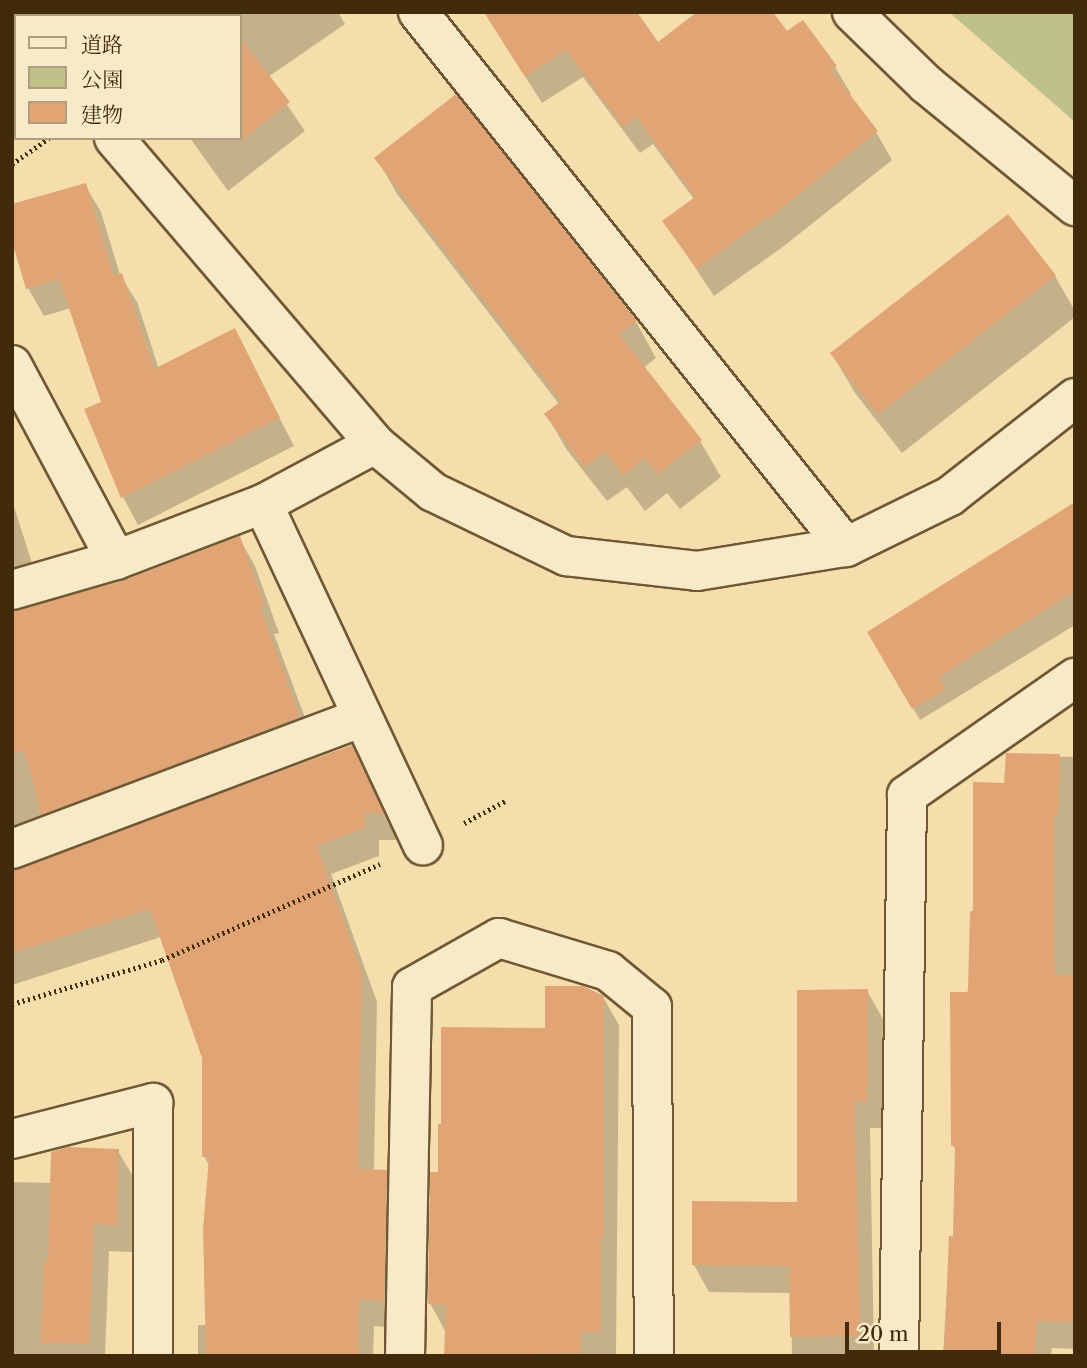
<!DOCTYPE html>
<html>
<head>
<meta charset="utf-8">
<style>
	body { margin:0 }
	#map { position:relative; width:1087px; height:1368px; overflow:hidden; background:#f5deac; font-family:"Libre Caslon Text","Noto Serif JP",serif }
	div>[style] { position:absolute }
	.green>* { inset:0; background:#bec188 }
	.shadow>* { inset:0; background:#0003 }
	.building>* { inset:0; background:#e1a475; transform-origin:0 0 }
	.path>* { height:4.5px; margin-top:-2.25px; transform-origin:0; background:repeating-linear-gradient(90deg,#422b0b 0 2px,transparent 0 5.5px) }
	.roads { filter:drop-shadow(2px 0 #6f5833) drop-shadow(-2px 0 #6f5833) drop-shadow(0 2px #6f5833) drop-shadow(0 -2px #6f5833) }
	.street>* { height:38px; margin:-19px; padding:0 19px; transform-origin:19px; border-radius:19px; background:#f8eac9 }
	.secondary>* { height:38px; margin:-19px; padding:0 19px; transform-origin:19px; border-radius:19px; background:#f8eac9 }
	span { translate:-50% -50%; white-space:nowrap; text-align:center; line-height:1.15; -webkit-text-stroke:7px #f8eac9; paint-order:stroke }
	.frame { position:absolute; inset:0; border:14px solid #422b0b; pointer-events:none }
	.legend { position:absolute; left:14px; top:14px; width:228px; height:126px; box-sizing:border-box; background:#f8eac9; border:2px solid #af9e7d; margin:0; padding:9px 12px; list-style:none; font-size:21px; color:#422b0b }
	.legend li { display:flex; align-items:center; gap:14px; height:35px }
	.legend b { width:35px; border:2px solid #af9e7d }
	.scale { position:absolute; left:845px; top:1322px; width:156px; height:32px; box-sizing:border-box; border:4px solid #422b0b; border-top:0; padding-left:9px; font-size:21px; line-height:24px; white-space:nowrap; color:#422b0b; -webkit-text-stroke:5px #f8eac9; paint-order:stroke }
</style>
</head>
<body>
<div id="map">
	<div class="green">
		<i style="clip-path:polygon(949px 12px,1075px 12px,1075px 122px)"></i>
	</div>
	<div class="shadow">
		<i style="clip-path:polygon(120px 12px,338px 12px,345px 24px,268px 77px,305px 131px,228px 191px,190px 138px,240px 138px,240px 16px,122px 16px)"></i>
		<i style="clip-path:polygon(484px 12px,657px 45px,787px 34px,835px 67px,851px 94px,849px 96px,876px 132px,892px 160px,784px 246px,714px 296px,664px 221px,694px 199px,653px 144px,640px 153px,583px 77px,542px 103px)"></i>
		<i style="clip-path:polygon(377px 158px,636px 322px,656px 358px,643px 368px,700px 441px,721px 477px,680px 509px,667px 493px,645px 511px,627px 487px,607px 501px,567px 450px,546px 414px,559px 404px,397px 194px)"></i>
		<i style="clip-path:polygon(85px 185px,101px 212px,120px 275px,137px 302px,159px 369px,235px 331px,294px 446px,138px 525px,123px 497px,86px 410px,103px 403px,71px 308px,44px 316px,28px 288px)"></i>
		<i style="clip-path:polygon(1008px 216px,1055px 276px,1075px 311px,1075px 317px,902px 453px,855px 393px,832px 354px)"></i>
		<i style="clip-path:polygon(12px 500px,36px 576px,12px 588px)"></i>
		<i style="clip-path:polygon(1075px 503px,1075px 625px,920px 720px,869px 632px)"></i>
		<i style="clip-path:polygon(239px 538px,255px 566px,279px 633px,274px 634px,315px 745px,12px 862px,12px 613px,123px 583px)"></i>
		<i style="clip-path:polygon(351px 747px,398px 840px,379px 840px,379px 856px,331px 874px,377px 1002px,374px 1171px,386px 1172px,401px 1199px,399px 1328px,374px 1326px,373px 1356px,198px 1356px,198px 1325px,207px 1325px,210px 1167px,204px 1156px,204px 1058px,161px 937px,12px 985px,12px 872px)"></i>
		<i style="clip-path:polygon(1008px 755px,1075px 757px,1075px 1349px,1052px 1348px,1051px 1356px,943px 1356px,950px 1237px,955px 1238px,956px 1151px,953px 1145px,975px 913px,1006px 785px)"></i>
		<i style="clip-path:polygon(867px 991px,883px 1019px,882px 1128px,870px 1128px,874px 1356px,792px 1356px,791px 1293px,709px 1292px,694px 1265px,799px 1204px)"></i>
		<i style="clip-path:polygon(603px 997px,619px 1025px,616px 1356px,445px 1356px,445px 1331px,430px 1303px,440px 1174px,547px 1030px)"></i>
		<i style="clip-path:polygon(118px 1151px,134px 1178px,132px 1252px,109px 1251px,105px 1356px,12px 1356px,12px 1182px,52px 1183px)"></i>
	</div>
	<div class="building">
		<i style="clip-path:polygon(484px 12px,637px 12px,658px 42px,697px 12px,773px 12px,787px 31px,803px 20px,837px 66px,831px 70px,878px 131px,767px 220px,766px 218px,697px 269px,662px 221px,695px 197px,636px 117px,623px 127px,566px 50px,525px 77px)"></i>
		<i style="clip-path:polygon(240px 38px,290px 102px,240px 142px)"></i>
		<i style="clip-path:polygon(456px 94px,637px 321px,619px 334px,702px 440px,658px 474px,645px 458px,623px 476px,605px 452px,585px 467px,544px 414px,561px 401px,374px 158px)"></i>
		<i style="clip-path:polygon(86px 183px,113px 275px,122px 273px,154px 369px,235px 328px,280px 418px,121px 498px,84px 409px,101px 402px,59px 279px,26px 289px,12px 242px,12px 204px)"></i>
		<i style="left:1008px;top:214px;width:78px;height:226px;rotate:52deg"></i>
		<i style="clip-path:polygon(1075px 502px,1075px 591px,939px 677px,946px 689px,912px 709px,867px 632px)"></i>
		<i style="clip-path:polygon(240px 536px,264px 605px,260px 607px,300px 717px,42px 815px,24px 750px,12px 753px,12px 611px,122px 581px)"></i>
		<i style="clip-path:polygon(352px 745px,384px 813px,365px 813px,364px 828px,317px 846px,362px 973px,358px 1169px,387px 1170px,384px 1301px,359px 1299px,358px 1356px,206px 1356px,203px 1229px,209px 1157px,202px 1157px,202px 1058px,150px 909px,12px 953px,12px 870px)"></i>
		<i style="clip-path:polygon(1006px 753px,1060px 754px,1058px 817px,1054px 817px,1055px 975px,1075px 975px,1075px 1322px,1037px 1321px,1035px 1356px,944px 1356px,949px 1236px,953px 1236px,955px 1146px,951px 1146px,950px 992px,968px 992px,970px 911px,973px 911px,973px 782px,1004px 783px)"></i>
		<i style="clip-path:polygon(545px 986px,583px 986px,604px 996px,604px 1236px,601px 1236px,601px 1332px,581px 1332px,580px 1353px,444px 1356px,446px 1305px,428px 1304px,430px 1172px,438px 1172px,438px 1124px,441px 1124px,441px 1027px,545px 1028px)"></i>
		<i style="clip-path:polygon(868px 989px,867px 1102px,855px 1101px,860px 1336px,790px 1337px,789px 1266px,692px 1265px,692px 1201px,797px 1202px,797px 990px)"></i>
		<i style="clip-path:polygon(68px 1147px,119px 1149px,117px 1225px,94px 1224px,89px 1344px,41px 1343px,44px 1261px,48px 1261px,51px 1152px)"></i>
	</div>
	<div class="path">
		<i style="left:12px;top:164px;width:45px;rotate:-35.1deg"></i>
		<i style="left:464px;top:823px;width:49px;rotate:-28.1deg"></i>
		<i style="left:12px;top:1004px;width:156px;rotate:-16.3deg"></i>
		<i style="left:162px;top:960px;width:238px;rotate:-23.8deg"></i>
	</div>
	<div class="roads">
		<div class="street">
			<i style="left:418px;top:12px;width:685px;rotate:51.34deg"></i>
			<i style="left:12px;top:26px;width:6px;rotate:45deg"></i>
			<i style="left:114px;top:138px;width:402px;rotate:49.5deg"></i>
			<i style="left:375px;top:444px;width:75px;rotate:39.6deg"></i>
			<i style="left:433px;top:492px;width:148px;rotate:25.7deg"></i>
			<i style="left:566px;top:556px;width:132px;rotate:6.5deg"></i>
			<i style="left:697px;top:571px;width:151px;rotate:-9.2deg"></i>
			<i style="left:846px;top:547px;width:116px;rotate:-26.1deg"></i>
			<i style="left:950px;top:496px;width:159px;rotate:-38.1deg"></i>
			<i style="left:12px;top:365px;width:221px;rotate:61.9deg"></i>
			<i style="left:263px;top:504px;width:377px;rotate:64.9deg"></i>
			<i style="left:12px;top:590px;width:108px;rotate:-16.1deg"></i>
			<i style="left:116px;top:560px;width:157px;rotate:-20.9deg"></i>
			<i style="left:263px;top:504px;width:127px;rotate:-28.2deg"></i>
			<i style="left:12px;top:849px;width:373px;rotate:-20.6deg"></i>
			<i style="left:12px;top:1139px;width:146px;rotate:-14.3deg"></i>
			<i style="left:153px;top:1103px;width:253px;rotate:90deg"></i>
			<i style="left:405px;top:1356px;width:369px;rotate:-88.9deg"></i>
			<i style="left:412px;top:987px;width:100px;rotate:-29.4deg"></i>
			<i style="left:499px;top:938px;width:114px;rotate:16.8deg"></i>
			<i style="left:608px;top:971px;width:57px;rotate:39.3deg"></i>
			<i style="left:652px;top:1007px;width:349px;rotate:89.7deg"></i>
			<i style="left:899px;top:1356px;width:561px;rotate:-89.18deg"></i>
			<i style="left:907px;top:795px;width:205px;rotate:-34.9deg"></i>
		</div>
		<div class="secondary">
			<i style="left:852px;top:12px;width:103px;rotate:44.2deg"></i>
			<i style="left:926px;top:84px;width:193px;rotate:39.3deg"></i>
		</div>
	</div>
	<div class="frame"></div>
	<ul class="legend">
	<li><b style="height:9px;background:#f8eac9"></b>道路</li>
	<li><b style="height:19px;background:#bec188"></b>公園</li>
	<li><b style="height:19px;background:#e1a475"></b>建物</li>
	</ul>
	<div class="scale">20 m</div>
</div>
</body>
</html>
